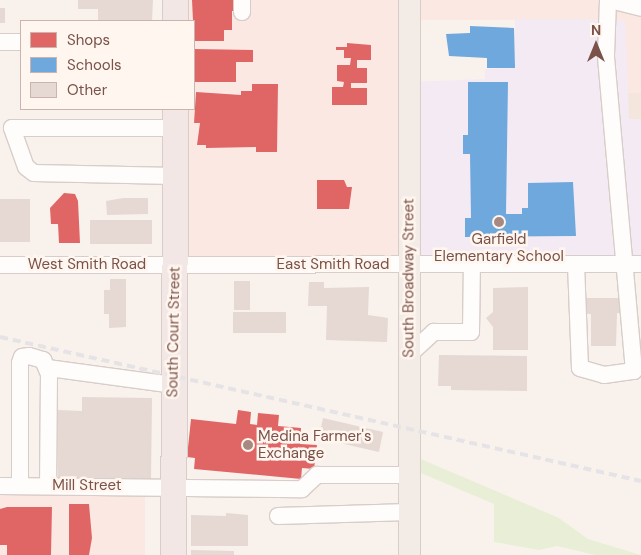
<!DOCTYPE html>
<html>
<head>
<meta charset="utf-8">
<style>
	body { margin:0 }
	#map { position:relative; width:641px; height:555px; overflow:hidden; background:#f9f2ec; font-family:"DM Sans",sans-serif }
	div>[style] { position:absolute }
	.residential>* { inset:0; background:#f4e6dc; transform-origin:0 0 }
	.commercial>* { inset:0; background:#fce8e3; transform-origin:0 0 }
	.education>* { inset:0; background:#f3eaf4 }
	.green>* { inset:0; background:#e9efd6 }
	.shops>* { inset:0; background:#e06666 }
	.schools>* { inset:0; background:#6fa8dc }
	.building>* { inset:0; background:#e6d8d3; transform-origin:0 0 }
	.roads { filter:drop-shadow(1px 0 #d8cdc8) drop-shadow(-1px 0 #d8cdc8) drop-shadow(0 1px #d8cdc8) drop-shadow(0 -1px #d8cdc8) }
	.minor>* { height:16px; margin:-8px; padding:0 8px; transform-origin:8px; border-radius:8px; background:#fefdfc }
	.major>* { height:21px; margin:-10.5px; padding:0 10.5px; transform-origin:10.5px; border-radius:10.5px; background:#f3ece6 }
	.highway>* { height:25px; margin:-12.5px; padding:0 12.5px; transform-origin:12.5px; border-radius:12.5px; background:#f2e7e5 }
	.rail>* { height:4px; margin-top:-2px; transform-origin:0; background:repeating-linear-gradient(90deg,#e5e3e6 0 8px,transparent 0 13px) }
	.dots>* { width:14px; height:14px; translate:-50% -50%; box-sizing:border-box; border:2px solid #fff6ef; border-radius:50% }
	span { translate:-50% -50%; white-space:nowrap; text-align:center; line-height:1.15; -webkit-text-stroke:5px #fff6ef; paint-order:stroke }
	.poi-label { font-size:15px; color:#7a5249 }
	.left { translate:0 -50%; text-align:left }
	.street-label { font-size:15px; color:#7a5249 }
	.legend { position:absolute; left:20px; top:20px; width:175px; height:90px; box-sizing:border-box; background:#fff6ef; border:1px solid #cab4ad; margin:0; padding:6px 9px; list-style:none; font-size:15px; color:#7a5249 }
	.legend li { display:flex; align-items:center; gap:10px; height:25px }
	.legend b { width:25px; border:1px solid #cab4ad }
	.north { position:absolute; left:571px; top:20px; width:50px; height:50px; -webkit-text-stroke:4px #fff6ef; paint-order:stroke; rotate:0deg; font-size:14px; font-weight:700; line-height:20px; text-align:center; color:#7a5249 }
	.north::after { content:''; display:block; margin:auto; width:18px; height:22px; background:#7a5249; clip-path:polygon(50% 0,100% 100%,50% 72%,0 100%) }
</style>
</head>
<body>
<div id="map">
	<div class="residential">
		<i style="left:628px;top:93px;width:13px;height:26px"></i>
	</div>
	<div class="commercial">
		<i style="clip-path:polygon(175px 0,641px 0,641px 93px,628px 93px,624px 20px,409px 20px,408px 265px,175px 265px,175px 109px,194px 109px,194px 21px,175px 21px)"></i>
		<i style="left:0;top:495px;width:145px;height:60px"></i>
	</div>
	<div class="education">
		<i style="clip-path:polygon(515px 19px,625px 20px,629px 119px,641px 119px,641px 264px,408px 265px,409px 82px,485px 79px,485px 69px,514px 68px)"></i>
	</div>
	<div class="green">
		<i style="clip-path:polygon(409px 454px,559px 518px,588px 539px,641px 555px,595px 555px,557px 546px,539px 550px,494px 542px,494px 504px,409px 468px)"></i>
	</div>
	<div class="shops">
		<i style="clip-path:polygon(192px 0,239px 0,239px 11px,232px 11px,232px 30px,224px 30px,224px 41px,194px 41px)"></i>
		<i style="clip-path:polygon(347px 43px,371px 45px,371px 60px,357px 60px,357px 68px,367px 68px,367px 83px,351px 83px,351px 88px,367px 88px,367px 105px,332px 105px,332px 87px,343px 87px,344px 82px,337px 81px,337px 65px,350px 65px,351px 58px,344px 58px,344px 50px,336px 50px,336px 47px,347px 47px)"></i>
		<i style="clip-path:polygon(194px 49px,253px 50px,253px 62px,236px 62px,236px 82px,194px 82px)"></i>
		<i style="clip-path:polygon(252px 84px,278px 84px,277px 152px,256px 152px,256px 147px,206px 148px,206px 145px,197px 145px,200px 123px,194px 123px,196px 92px,241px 95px,241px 91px,252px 91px)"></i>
		<i style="clip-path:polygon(317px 180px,344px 180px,347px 187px,352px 187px,349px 209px,317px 209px)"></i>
		<i style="clip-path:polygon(64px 193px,75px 194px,78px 201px,80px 243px,59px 243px,58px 224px,51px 224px,50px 208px)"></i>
		<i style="clip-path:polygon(238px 410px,251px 412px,250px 424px,257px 425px,258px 413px,279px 415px,278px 426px,301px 428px,300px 444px,317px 445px,314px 469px,302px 468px,301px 479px,194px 469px,195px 458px,187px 457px,191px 419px,236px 424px)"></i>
		<i style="clip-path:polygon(69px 504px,89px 504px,92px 538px,89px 555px,69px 555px)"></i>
		<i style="clip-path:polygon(7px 507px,52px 507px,51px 555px,7px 555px,7px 545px,0 545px,0 509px)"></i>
	</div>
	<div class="schools">
		<i style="clip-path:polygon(470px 26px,514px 28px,515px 68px,487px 68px,487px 58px,449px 56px,446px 34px,470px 33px)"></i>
		<i style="clip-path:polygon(468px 82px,508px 82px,506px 214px,522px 214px,522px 208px,528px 208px,528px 183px,573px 182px,576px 236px,465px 237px,465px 218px,471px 218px,470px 154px,463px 154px,463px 135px,468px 135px)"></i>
	</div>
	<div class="building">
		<i style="clip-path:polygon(78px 0,153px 0,152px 21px,98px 21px,98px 9px,78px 9px)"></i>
		<i style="left:0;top:8px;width:5px;height:15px"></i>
		<i style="clip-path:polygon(123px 198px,148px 198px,148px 214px,107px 215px,106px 201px)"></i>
		<i style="left:0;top:199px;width:30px;height:43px"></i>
		<i style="left:152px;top:220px;width:24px;height:62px;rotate:90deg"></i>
		<i style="clip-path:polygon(110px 279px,126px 279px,126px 327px,109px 328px,109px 314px,104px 314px,104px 290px,110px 290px)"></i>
		<i style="left:234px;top:281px;width:16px;height:29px"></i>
		<i style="clip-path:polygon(309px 282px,324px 282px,324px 288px,369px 287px,368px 315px,388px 318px,387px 342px,326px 340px,327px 306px,308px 306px)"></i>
		<i style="clip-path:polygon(528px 287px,528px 350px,493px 350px,493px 327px,486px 318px,493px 312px,493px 288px)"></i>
		<i style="clip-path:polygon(586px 298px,621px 298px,621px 313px,617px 313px,616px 346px,591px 346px,591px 314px,586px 314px)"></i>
		<i style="left:233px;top:312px;width:53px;height:21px"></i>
		<i style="clip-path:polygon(439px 355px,527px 356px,527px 391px,451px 390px,451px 386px,438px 386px)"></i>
		<i style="clip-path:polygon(82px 397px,152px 398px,151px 479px,58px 478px,58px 410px,82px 411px)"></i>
		<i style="clip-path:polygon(323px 418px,383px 432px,379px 452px,331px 441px,332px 435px,320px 432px)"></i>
		<i style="clip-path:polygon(226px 513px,248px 515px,248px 546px,191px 546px,191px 515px,226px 516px)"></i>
		<i style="clip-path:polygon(191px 550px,234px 551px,234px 555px,191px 555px)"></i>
	</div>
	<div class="roads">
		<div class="minor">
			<i style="left:242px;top:0;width:12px;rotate:90deg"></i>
			<i style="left:610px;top:0;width:32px;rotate:14deg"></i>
			<i style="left:0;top:42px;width:21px"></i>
			<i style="left:175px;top:128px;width:163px;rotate:180deg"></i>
			<i style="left:12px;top:128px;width:41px;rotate:70.3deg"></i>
			<i style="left:26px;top:167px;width:10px;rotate:37deg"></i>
			<i style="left:34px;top:173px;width:141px;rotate:1.2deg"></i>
			<i style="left:576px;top:264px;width:104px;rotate:87.8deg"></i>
			<i style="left:580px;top:368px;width:25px;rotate:16deg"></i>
			<i style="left:604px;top:375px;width:30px;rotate:-8deg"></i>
			<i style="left:634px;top:371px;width:317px;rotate:-95.1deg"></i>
			<i style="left:606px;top:55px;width:55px;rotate:-87.9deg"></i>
			<i style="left:0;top:265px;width:641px;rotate:-0.09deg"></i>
			<i style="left:409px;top:355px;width:34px;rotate:-43deg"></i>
			<i style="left:434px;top:332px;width:37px"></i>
			<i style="left:471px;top:332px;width:68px;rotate:-89.2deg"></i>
			<i style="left:48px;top:368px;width:127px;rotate:7.7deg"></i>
			<i style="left:0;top:486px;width:302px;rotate:0.6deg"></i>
			<i style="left:302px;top:489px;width:21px;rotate:-43deg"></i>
			<i style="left:317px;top:475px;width:92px"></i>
			<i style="left:20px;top:486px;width:123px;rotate:-90deg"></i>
			<i style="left:20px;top:363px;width:6px;rotate:-72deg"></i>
			<i style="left:22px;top:357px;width:7px;rotate:-8deg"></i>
			<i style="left:29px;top:356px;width:15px;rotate:16deg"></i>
			<i style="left:43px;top:360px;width:15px;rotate:67deg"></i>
			<i style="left:49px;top:374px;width:112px;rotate:90.5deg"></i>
			<i style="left:278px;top:516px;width:131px;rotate:-1.7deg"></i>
		</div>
		<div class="major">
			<i style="left:409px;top:0;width:555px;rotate:90deg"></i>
		</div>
		<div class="highway">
			<i style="left:175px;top:0;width:21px;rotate:90deg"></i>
			<i style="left:173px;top:555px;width:446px;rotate:-89.7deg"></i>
		</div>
	</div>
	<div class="rail">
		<i style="left:0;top:337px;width:657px;rotate:12.66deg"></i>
	</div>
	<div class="dots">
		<i style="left:499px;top:222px;background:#a68a82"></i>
		<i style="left:248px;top:445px;background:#a68a82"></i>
	</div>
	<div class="poi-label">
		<span style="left:499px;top:248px">Garfield<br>Elementary School</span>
		<span class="left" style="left:258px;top:445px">Medina Farmer's<br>Exchange</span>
	</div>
	<div class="street-label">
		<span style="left:87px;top:265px">West Smith Road</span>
		<span style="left:333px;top:265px">East Smith Road</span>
		<span style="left:409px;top:278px;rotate:-90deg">South Broadway Street</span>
		<span style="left:174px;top:332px;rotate:-89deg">South Court Street</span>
		<span style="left:87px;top:486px">Mill Street</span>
	</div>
	<ul class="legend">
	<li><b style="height:14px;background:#e06666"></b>Shops</li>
	<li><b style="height:14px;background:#6fa8dc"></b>Schools</li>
	<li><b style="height:14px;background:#e6d8d3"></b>Other</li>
	</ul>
	<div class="north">N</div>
</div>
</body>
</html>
